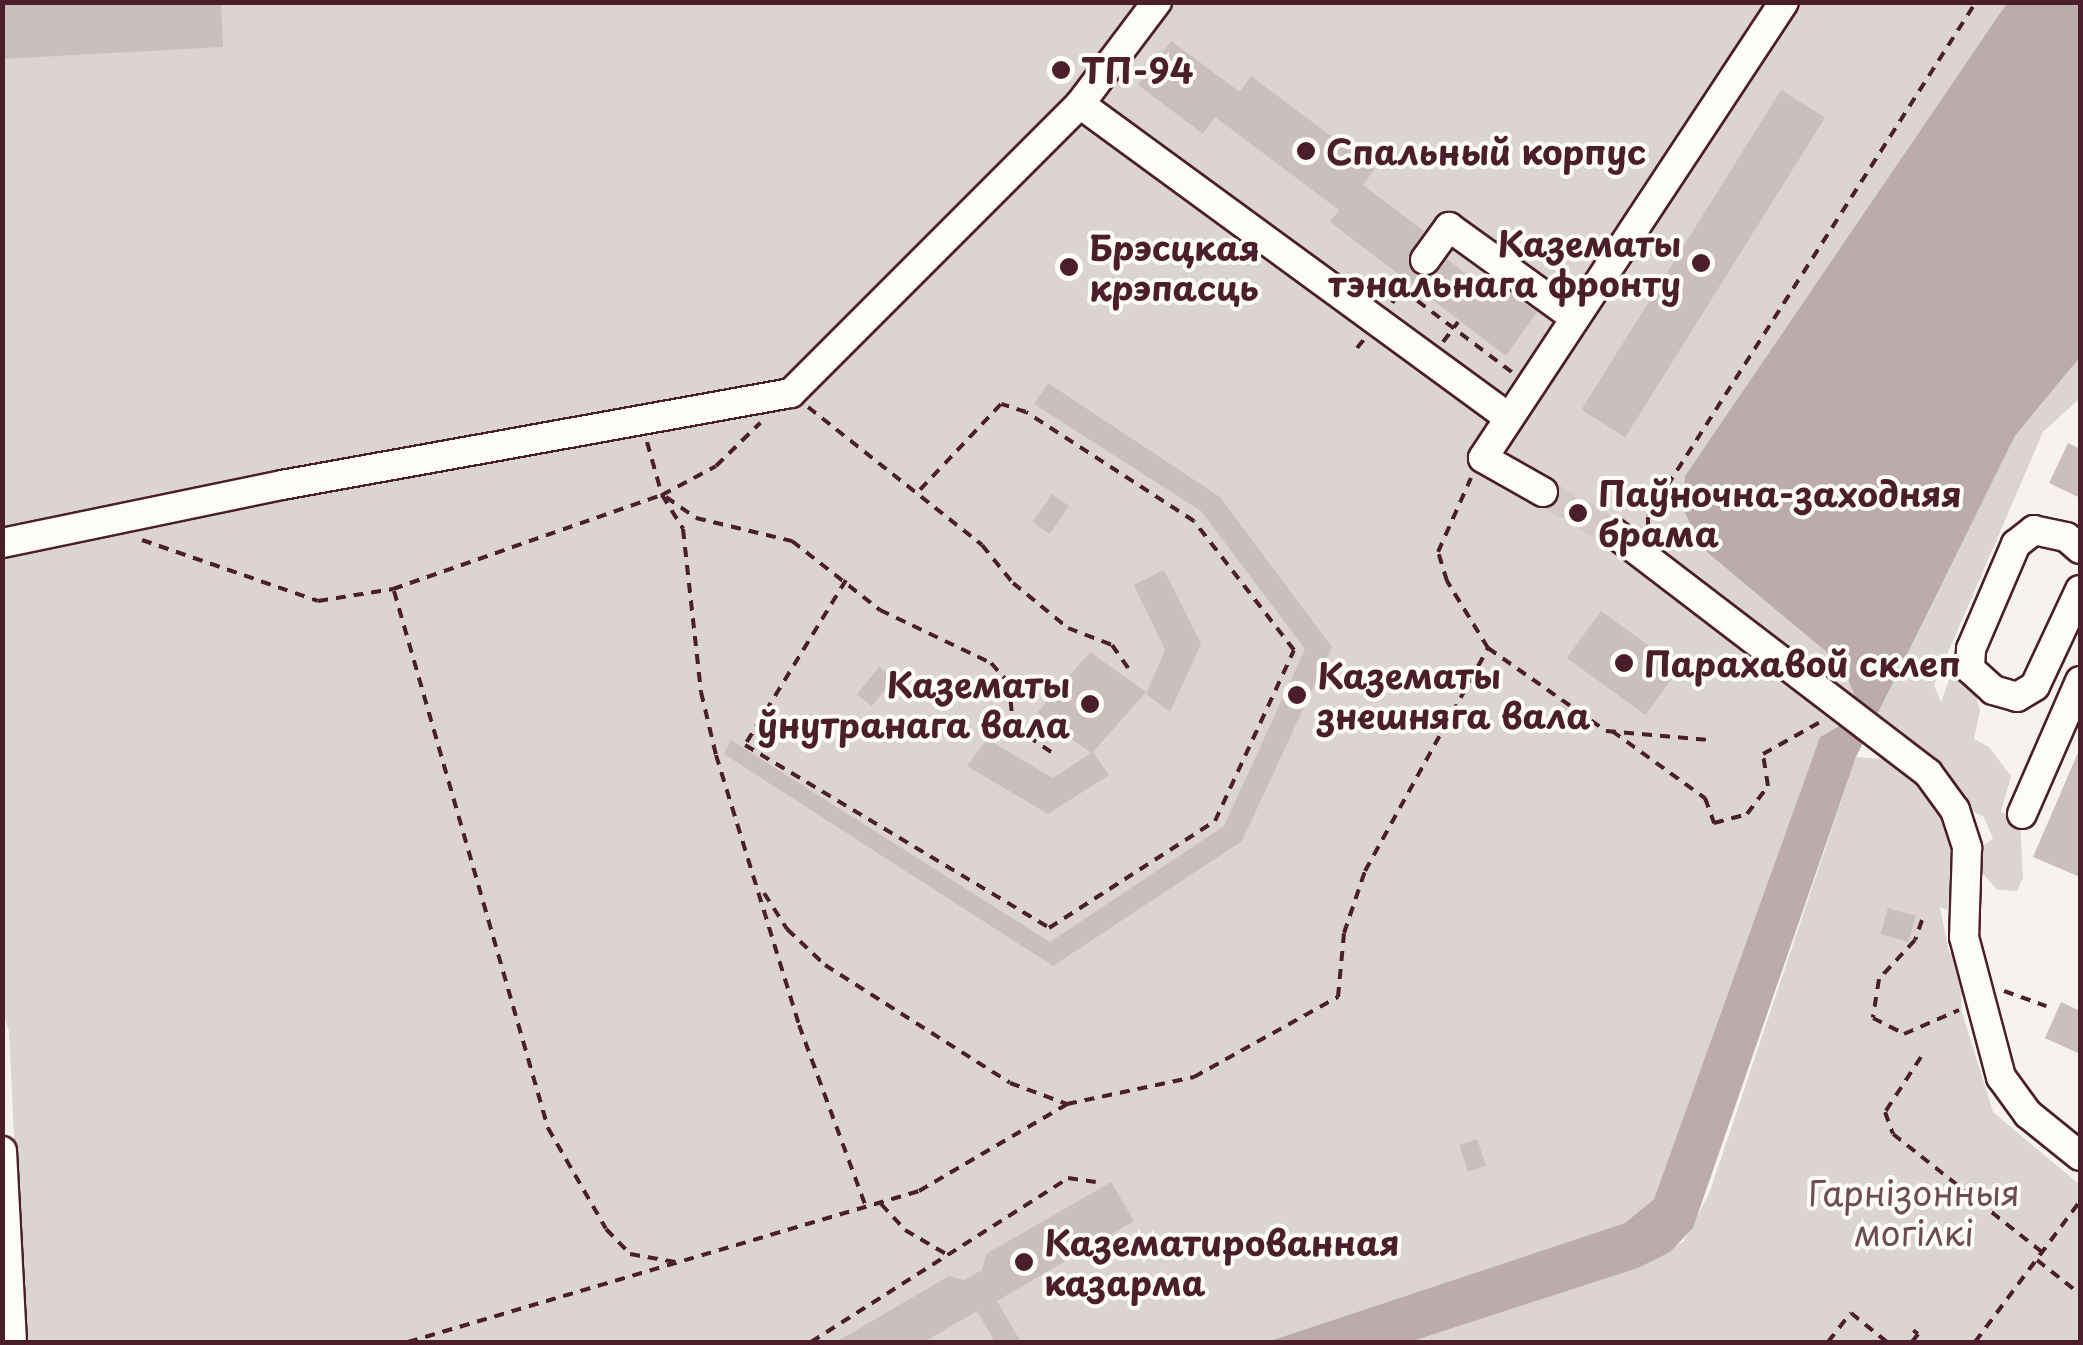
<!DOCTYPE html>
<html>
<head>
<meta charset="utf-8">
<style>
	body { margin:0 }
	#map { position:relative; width:2083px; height:1345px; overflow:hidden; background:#f6f3ef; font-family:"Playpen Sans",sans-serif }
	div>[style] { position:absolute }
	.green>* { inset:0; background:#dcd4d2 }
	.water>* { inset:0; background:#bbabac }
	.building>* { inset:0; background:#cbbfbe; transform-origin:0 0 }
	.minor-tunnel>* { height:28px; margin-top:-14px; transform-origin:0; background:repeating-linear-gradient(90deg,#d4c9c8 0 28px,transparent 0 42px) }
	.path>* { height:4px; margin-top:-2px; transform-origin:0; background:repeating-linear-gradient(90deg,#4a1f2b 0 10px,transparent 0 18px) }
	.roads { filter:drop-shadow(2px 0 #4a1f2b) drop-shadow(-2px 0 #4a1f2b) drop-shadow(0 2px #4a1f2b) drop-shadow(0 -2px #4a1f2b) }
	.minor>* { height:28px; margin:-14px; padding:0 14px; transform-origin:14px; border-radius:14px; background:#fdfcf7 }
	.dots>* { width:28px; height:28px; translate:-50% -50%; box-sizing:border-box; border:5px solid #fdfcf7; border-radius:50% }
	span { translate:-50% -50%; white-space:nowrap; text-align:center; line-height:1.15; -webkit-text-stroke:8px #fdfcf7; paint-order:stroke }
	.poi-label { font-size:35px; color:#4a1f2b; font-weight:700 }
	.left { translate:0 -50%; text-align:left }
	.right { translate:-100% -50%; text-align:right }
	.park-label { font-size:35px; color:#6e4c55 }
	.frame { position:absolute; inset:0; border:5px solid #4a1f2b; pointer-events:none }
</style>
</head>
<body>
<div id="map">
	<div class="green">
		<i style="clip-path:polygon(2px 3px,2007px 3px,1685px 476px,1682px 507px,1702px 548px,1842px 665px,1854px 694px,1842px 723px,1820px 737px,1654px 1199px,1625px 1223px,1267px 1342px,24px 1342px,9px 1032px,2px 1008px)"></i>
		<i style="clip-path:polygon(2080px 357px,2080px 398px,2043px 432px,1934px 685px,1941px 702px,1950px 677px,1971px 677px,1980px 711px,1974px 739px,1989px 747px,2011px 776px,2001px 812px,2020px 819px,2023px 878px,2017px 891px,1997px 890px,1978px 868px,1977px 849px,1993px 839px,1984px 817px,1964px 807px,1943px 769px,1876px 715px,2015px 436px)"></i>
		<i style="clip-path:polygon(1856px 757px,1883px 759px,1923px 786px,1935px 812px,1950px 823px,1960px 852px,1957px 914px,1940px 907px,1949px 952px,1957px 953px,1963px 973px,1961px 1009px,1993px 1112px,2080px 1185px,2080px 1342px,1410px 1342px,1638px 1268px,1684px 1241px,1709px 1194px)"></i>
	</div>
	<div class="water">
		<i style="clip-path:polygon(2007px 3px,2080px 3px,2080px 357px,2015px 436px,1856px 757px,1693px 1228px,1670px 1252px,1638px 1268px,1410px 1342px,1267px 1342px,1625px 1223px,1654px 1199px,1820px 737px,1842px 724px,1854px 694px,1842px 665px,1702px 548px,1682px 507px,1685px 476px)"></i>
	</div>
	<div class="building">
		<i style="clip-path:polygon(2px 2px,221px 2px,223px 47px,2px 59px)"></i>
		<i style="clip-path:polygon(1171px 41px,1240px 92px,1251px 76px,1375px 169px,1363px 185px,1424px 231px,1408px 257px,1414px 273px,1431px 276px,1447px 259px,1501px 301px,1509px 292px,1537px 312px,1506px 356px,1330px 222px,1339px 210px,1215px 117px,1203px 134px,1138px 85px)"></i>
		<i style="left:1781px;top:90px;width:52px;height:377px;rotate:32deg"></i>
		<i style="clip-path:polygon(1048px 383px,1220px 497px,1332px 647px,1242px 841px,1053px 966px,724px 754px,731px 740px,1050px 942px,1224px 826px,1305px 649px,1201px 511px,1034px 404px)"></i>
		<i style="clip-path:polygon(2068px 443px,2080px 449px,2080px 498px,2049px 483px)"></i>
		<i style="clip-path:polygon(1559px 488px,1608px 517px,1598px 538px,1547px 508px,1559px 500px)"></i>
		<i style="left:1052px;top:494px;width:21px;height:34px;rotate:35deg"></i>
		<i style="clip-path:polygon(1164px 570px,1201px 644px,1170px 712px,1146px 694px,1165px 650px,1134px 585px)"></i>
		<i style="left:1601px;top:611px;width:97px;height:58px;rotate:36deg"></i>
		<i style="clip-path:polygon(1090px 652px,1146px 692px,1093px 752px,1109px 775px,1048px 814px,967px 766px,987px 739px,1053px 778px,1091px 753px,1037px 713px)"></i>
		<i style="left:879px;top:667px;width:19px;height:35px;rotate:39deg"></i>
		<i style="clip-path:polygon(2080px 748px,2080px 877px,2033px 857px)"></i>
		<i style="left:1888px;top:908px;width:29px;height:27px;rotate:16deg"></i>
		<i style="clip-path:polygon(2061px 1002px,2080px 1011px,2080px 1054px,2045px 1038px)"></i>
		<i style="left:1477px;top:1139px;width:28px;height:19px;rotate:71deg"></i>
		<i style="clip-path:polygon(1111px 1182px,1134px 1221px,997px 1301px,1021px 1342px,995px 1342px,977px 1311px,924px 1342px,836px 1342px,949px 1276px,964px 1280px,982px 1270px,986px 1254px)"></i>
	</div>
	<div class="minor-tunnel">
		<i style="left:1543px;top:492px;width:82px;rotate:30deg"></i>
	</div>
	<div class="path">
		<i style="left:1392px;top:303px;width:17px;rotate:-50deg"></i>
		<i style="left:1403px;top:290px;width:138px;rotate:37deg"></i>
		<i style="left:1443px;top:342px;width:25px;rotate:-53deg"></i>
		<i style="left:1357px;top:348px;width:13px;rotate:-51deg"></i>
		<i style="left:808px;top:407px;width:222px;rotate:38.4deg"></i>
		<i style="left:982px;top:545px;width:49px;rotate:50.8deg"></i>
		<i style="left:1013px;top:583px;width:71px;rotate:39.3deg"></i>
		<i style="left:1068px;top:628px;width:47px;rotate:21.1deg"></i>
		<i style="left:1112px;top:645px;width:32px;rotate:55deg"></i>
		<i style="left:647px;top:442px;width:55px;rotate:74.2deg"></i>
		<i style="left:662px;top:495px;width:40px;rotate:58deg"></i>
		<i style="left:683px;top:529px;width:164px;rotate:83.7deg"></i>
		<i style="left:701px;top:692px;width:65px;rotate:76.6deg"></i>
		<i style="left:716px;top:755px;width:282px;rotate:72.9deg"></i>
		<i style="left:799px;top:1025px;width:194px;rotate:69.8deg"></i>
		<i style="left:666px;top:497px;width:37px;rotate:35deg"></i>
		<i style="left:696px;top:518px;width:99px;rotate:13.5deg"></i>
		<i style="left:792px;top:541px;width:112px;rotate:38.1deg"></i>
		<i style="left:880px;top:610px;width:123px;rotate:25.5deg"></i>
		<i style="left:991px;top:663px;width:27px;rotate:48deg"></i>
		<i style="left:1009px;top:683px;width:43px;rotate:84.7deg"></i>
		<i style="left:1013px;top:726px;width:53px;rotate:34.3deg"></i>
		<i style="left:1648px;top:527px;width:11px;rotate:-90deg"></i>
		<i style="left:1648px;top:516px;width:610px;rotate:-57.46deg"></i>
		<i style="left:142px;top:540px;width:186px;rotate:19.1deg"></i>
		<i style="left:318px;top:601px;width:76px;rotate:-9.1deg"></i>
		<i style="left:393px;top:589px;width:285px;rotate:-19.3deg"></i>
		<i style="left:662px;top:495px;width:61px;rotate:-28.2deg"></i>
		<i style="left:716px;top:466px;width:62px;rotate:-44.3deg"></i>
		<i style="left:846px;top:580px;width:193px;rotate:121.5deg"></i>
		<i style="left:745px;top:745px;width:355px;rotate:31deg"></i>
		<i style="left:1049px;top:928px;width:197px;rotate:-32.8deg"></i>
		<i style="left:1215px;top:821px;width:188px;rotate:-65.2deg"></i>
		<i style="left:1294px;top:650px;width:163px;rotate:-127.8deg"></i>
		<i style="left:1194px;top:521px;width:200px;rotate:-147deg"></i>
		<i style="left:1026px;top:412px;width:26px;rotate:-162deg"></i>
		<i style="left:1001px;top:404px;width:125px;rotate:133.4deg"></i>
		<i style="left:394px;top:591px;width:559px;rotate:74deg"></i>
		<i style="left:548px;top:1128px;width:116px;rotate:60.1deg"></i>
		<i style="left:606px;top:1229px;width:35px;rotate:46deg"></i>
		<i style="left:630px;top:1254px;width:46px;rotate:10.1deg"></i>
		<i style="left:1488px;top:648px;width:144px;rotate:35.1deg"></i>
		<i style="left:1606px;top:731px;width:103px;rotate:5deg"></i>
		<i style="left:1612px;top:731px;width:115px;rotate:35.8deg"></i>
		<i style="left:1705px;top:798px;width:27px;rotate:70deg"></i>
		<i style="left:1714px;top:823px;width:34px;rotate:-15deg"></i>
		<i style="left:1747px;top:814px;width:35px;rotate:-53deg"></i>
		<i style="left:1768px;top:786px;width:32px;rotate:-99deg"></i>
		<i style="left:1763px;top:754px;width:68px;rotate:-29.2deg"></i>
		<i style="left:764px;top:893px;width:43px;rotate:57.4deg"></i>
		<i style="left:787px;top:929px;width:52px;rotate:43.5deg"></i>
		<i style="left:825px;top:965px;width:219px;rotate:32.5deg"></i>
		<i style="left:1010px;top:1083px;width:61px;rotate:20.2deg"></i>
		<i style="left:1922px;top:920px;width:21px;rotate:109deg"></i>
		<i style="left:1915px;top:940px;width:53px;rotate:132.7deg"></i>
		<i style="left:1879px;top:979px;width:39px;rotate:99deg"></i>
		<i style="left:1873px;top:1018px;width:35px;rotate:27deg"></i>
		<i style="left:1904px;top:1034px;width:60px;rotate:-23.6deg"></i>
		<i style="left:2004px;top:991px;width:45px;rotate:19.7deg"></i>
		<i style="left:1921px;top:1057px;width:66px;rotate:123.2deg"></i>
		<i style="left:1885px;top:1112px;width:23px;rotate:70deg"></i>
		<i style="left:1893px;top:1134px;width:190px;rotate:38.4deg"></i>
		<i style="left:881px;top:1204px;width:35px;rotate:47deg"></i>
		<i style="left:905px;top:1230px;width:50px;rotate:30.2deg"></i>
		<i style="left:2037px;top:1260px;width:55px;rotate:38.3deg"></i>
		<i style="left:408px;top:1342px;width:533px;rotate:-16.46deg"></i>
		<i style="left:919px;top:1191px;width:172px;rotate:-30.4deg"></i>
		<i style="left:1067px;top:1104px;width:130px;rotate:-12deg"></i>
		<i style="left:1194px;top:1077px;width:165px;rotate:-29.1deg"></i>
		<i style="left:1338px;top:997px;width:64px;rotate:-84.6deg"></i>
		<i style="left:1344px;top:933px;width:65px;rotate:-71.3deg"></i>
		<i style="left:1365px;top:871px;width:255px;rotate:-61.1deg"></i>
		<i style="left:1488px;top:648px;width:79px;rotate:-121.5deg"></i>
		<i style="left:1447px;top:581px;width:30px;rotate:-107deg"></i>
		<i style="left:1438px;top:552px;width:81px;rotate:-66deg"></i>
		<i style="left:811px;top:1342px;width:305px;rotate:-32.5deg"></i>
		<i style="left:1068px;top:1178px;width:28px;rotate:8deg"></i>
		<i style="left:1828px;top:1342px;width:37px;rotate:-52deg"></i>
		<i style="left:1851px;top:1313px;width:46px;rotate:38.9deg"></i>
		<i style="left:1912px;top:1342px;width:10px;rotate:-53deg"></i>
		<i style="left:1918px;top:1334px;width:6px;rotate:-141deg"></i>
		<i style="left:1975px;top:1342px;width:176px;rotate:-53.3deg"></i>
	</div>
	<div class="roads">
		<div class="minor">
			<i style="left:1080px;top:104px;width:530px;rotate:36.18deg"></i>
			<i style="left:1425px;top:260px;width:41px;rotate:-54deg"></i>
			<i style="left:1449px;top:227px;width:154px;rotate:35.8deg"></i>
			<i style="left:1543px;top:492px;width:69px;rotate:-150.5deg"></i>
			<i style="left:1483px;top:458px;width:546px;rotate:-56.57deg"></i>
			<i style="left:1614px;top:533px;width:395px;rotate:37.4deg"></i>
			<i style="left:1928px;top:773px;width:46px;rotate:53.9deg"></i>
			<i style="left:1955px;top:810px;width:40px;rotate:72deg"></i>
			<i style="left:1967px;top:848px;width:89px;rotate:91.9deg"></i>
			<i style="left:1964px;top:937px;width:145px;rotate:75.2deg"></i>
			<i style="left:2001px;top:1077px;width:46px;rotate:53.9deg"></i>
			<i style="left:2028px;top:1114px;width:67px;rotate:38.9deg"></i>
			<i style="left:2px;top:543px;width:286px;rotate:-11.7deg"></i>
			<i style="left:282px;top:485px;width:517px;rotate:-10.25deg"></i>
			<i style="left:791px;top:393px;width:409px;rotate:-45deg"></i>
			<i style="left:1080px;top:104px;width:128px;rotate:-53deg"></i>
			<i style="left:2080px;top:549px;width:18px;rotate:-139deg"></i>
			<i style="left:2066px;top:537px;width:33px;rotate:-168deg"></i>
			<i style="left:2034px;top:530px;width:23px;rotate:142deg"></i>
			<i style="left:2016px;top:544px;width:114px;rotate:113.2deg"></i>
			<i style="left:1971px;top:649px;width:20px;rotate:93deg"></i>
			<i style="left:1970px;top:669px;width:31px;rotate:42deg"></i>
			<i style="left:1993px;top:690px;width:25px;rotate:16deg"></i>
			<i style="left:2017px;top:697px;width:21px;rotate:-31deg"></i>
			<i style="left:2035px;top:686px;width:106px;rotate:-64.9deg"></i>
			<i style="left:2022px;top:814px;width:145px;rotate:-66.4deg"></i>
			<i style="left:2px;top:1151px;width:191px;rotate:87deg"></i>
		</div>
	</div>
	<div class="dots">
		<i style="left:1061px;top:70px;background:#4a1f2b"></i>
		<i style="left:1306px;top:151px;background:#4a1f2b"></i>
		<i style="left:1701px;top:263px;background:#4a1f2b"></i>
		<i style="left:1069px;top:267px;background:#4a1f2b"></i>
		<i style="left:1578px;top:513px;background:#4a1f2b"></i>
		<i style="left:1624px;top:663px;background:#4a1f2b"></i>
		<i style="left:1297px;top:695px;background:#4a1f2b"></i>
		<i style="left:1090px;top:704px;background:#4a1f2b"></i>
		<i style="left:1024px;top:1262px;background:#4a1f2b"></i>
	</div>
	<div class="poi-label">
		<span class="left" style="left:1081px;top:70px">ТП-94</span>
		<span class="left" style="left:1326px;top:151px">Спальный корпус</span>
		<span class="right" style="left:1681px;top:263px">Казематы<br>тэнальнага фронту</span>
		<span class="left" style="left:1089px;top:267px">Брэсцкая<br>крэпасць</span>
		<span class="left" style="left:1598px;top:513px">Паўночна-заходняя<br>брама</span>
		<span class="left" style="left:1644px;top:663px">Парахавой склеп</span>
		<span class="left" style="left:1317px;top:695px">Казематы<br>знешняга вала</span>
		<span class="right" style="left:1070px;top:704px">Казематы<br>ўнутранага вала</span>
		<span class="left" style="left:1044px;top:1262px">Казематированная<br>казарма</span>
	</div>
	<div class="park-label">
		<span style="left:1914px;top:1212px">Гарнізонныя<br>могілкі</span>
	</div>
	<div class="frame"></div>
</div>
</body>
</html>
